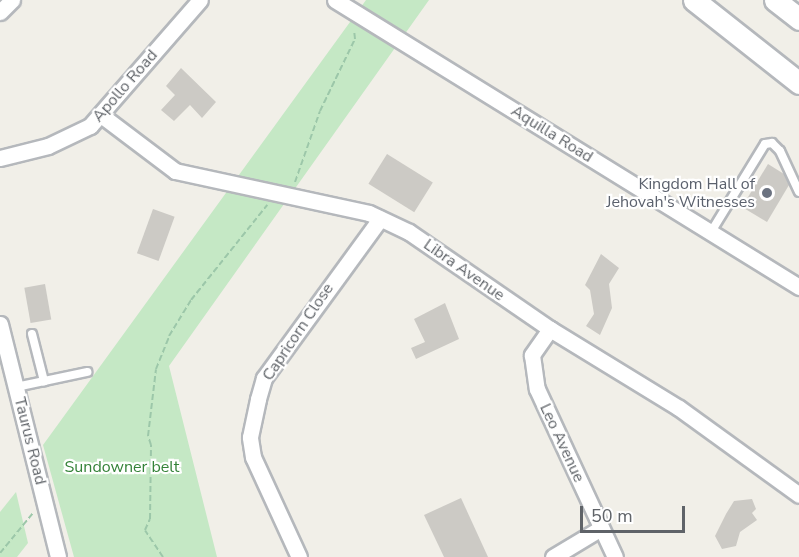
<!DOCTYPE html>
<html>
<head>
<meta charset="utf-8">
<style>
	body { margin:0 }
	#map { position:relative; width:799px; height:557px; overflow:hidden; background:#f1efe8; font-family:"Nunito Sans",sans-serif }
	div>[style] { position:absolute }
	.green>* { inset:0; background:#c5e8c5 }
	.building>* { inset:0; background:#cccac5; transform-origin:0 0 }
	.path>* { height:2px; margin-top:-1px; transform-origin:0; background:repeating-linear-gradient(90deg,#9cc7a9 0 6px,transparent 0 9px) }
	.roads { filter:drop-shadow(2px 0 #b5b8bc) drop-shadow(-2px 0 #b5b8bc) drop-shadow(0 2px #b5b8bc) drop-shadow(0 -2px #b5b8bc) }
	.service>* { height:8px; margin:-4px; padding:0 4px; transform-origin:4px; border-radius:4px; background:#fff }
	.minor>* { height:15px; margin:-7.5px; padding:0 7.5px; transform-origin:7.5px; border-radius:7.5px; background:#fff }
	.secondary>* { height:21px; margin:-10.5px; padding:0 10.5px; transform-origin:10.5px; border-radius:10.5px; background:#fff }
	.dots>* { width:16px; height:16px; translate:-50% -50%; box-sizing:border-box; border:3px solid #fff; border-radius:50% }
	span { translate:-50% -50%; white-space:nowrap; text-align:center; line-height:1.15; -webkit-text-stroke:4.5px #fff; paint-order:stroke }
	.street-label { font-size:16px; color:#5f6368 }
	.worship-label { font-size:16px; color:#5b616d }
	.right { translate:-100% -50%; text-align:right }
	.park-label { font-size:16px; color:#348238 }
	.scale { position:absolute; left:580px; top:506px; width:105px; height:27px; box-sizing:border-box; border:3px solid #5f6368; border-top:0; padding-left:8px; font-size:18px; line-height:21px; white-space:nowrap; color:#5f6368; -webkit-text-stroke:4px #fff; paint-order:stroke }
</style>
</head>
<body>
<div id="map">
	<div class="green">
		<i style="clip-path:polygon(366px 0,429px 0,169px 366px,217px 557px,74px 557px,43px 445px)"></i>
		<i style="clip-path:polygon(16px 492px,28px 543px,17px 557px,0 557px,0 512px)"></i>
	</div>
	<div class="building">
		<i style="clip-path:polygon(181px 68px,216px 102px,202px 118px,190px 105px,174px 121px,161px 110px,175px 95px,166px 86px)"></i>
		<i style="left:387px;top:154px;width:54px;height:35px;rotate:32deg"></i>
		<i style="clip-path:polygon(768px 164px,784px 174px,789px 185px,767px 222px,742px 207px)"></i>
		<i style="left:153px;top:209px;width:23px;height:47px;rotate:20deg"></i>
		<i style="clip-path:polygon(601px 254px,619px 268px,609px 284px,612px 308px,600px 335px,586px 326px,594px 314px,590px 290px,585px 285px)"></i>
		<i style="left:45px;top:284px;width:36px;height:21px;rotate:80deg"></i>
		<i style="clip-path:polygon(445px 303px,459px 339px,416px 359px,411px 348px,425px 342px,414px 319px)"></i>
		<i style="clip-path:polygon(461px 498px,488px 557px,444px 557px,424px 515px)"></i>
		<i style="clip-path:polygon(752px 499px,756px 509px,752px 513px,757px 520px,740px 532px,736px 546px,722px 549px,715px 536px,726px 514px,734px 501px)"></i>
	</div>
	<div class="path">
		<i style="left:295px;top:182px;width:75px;rotate:-70.6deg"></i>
		<i style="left:320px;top:111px;width:80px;rotate:-64.1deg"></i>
		<i style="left:355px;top:39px;width:9px;rotate:-96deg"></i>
		<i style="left:0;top:553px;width:52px;rotate:-50.5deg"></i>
		<i style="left:163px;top:557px;width:32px;rotate:-124deg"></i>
		<i style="left:145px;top:530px;width:12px;rotate:-66deg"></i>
		<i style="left:150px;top:519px;width:74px;rotate:-89.2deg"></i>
		<i style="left:151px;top:445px;width:9px;rotate:-108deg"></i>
		<i style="left:148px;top:436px;width:67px;rotate:-83.2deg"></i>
		<i style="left:156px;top:369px;width:35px;rotate:-68deg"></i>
		<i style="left:169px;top:336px;width:42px;rotate:-58.6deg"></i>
		<i style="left:191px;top:300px;width:122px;rotate:-51.3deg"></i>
	</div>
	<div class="roads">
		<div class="service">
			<i style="left:711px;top:232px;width:103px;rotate:-58.5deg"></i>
			<i style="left:765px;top:144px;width:7px;rotate:-8deg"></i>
			<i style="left:772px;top:143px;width:11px;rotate:45deg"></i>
			<i style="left:780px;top:151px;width:45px;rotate:65.1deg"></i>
			<i style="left:32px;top:334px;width:49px;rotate:75.7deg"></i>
			<i style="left:16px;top:387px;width:73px;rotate:-11.9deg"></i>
		</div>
		<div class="minor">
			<i style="left:335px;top:0;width:546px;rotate:31.74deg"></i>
			<i style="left:0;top:12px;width:17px;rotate:-45deg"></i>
			<i style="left:101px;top:115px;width:93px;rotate:37.1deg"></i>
			<i style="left:175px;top:171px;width:198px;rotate:12.2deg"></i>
			<i style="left:369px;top:213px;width:44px;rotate:25.4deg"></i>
			<i style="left:409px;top:232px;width:171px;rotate:34.5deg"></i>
			<i style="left:550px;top:329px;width:151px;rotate:31.5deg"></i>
			<i style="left:679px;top:408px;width:148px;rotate:35.9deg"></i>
			<i style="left:0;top:158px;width:49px;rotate:-14deg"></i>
			<i style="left:48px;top:146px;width:47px;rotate:-25.5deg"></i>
			<i style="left:90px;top:126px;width:167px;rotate:-48.9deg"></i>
			<i style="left:0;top:324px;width:240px;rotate:76deg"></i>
			<i style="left:550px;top:329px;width:32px;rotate:125deg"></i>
			<i style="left:532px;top:355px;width:34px;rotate:82deg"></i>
			<i style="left:537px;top:389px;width:185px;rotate:65.1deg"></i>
			<i style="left:299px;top:557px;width:110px;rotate:-114.7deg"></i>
			<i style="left:253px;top:457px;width:20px;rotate:-99deg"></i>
			<i style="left:250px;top:437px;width:39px;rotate:-78deg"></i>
			<i style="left:258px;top:399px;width:22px;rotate:-74deg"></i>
			<i style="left:264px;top:378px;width:197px;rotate:-53.9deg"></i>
			<i style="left:553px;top:557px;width:56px;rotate:-31.1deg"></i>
		</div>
		<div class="secondary">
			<i style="left:694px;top:0;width:134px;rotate:38.3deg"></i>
			<i style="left:775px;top:0;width:31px;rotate:38deg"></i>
		</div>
	</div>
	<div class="dots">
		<i style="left:767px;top:193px;background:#6b7280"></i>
	</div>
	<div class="street-label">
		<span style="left:125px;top:86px;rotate:-49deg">Apollo Road</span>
		<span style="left:552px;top:134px;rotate:32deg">Aquilla Road</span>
		<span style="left:464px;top:270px;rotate:35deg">Libra Avenue</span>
		<span style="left:298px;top:332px;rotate:-56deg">Capricorn Close</span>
		<span style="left:30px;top:441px;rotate:76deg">Taurus Road</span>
		<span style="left:562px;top:443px;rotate:65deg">Leo Avenue</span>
	</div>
	<div class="worship-label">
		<span class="right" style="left:755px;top:193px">Kingdom Hall of<br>Jehovah's Witnesses</span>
	</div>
	<div class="park-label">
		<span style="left:122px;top:467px">Sundowner belt</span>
	</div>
	<div class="scale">50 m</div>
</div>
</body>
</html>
